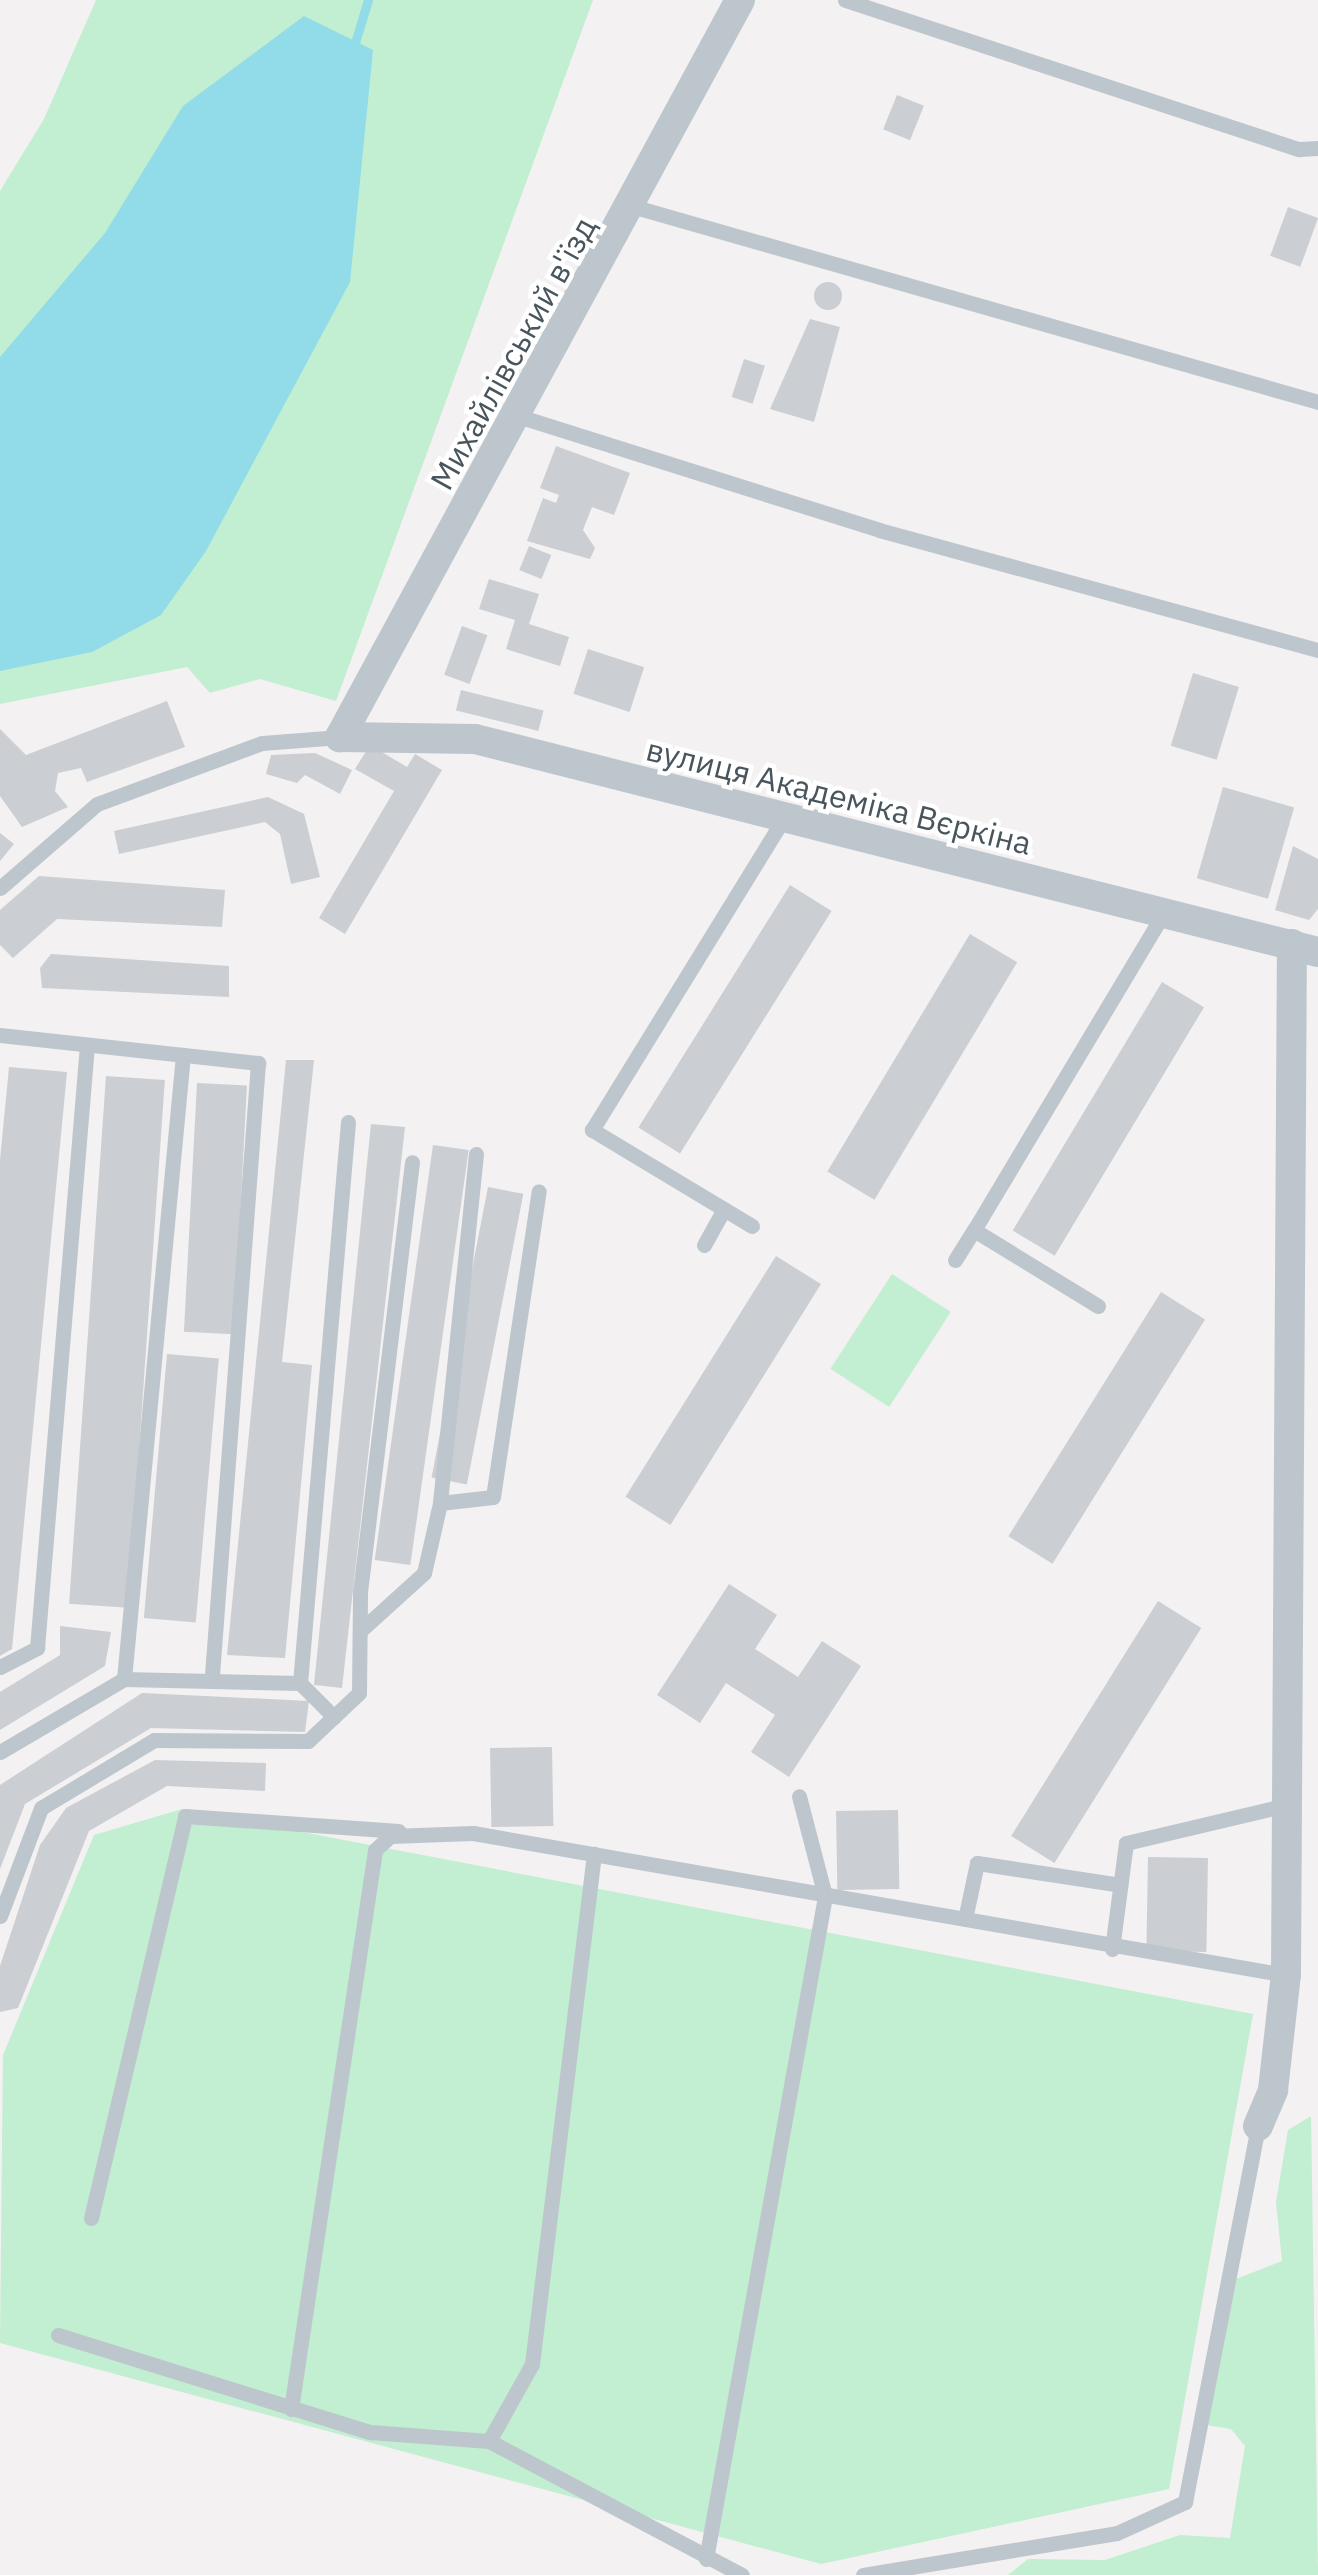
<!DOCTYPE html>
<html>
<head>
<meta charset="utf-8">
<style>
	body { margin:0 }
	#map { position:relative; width:1318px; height:2575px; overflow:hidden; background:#f3f1f1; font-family:"IBM Plex Sans",sans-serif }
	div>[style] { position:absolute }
	.green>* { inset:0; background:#c2eed1; transform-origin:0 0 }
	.water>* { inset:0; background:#92dbe8 }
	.stream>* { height:9px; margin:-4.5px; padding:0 4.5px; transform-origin:4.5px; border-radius:4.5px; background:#92dbe8 }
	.building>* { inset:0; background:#cbced3; transform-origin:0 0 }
	.round { border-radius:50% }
	.service>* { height:15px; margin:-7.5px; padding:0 7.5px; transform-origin:7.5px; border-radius:7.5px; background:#bdc6cd }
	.minor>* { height:30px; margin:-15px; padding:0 15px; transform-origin:15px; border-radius:15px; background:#bdc6cd }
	span { translate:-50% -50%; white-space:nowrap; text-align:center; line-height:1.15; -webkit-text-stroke:9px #fff; paint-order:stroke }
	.street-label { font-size:32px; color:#49555d }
</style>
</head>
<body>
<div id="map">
	<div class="green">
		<i style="clip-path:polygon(96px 0,593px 0,336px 701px,260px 679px,210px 693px,187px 667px,0 704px,0 191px,44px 119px)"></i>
		<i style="left:892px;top:1274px;width:70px;height:113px;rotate:33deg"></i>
		<i style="clip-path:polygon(182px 1809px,1253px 2014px,1169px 2489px,821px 2564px,0 2343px,3px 2055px,94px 1835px)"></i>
		<i style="clip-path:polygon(1311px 2116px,1318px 2575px,1008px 2575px,1028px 2559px,1105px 2560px,1180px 2535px,1230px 2538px,1245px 2446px,1231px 2429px,1200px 2424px,1228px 2282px,1282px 2261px,1276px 2202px,1288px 2130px)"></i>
	</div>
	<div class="water">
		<i style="clip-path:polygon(304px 16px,373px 50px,350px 282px,206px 551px,161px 615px,92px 652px,0 671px,0 357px,105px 233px,183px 106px)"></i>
	</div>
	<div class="stream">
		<i style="left:353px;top:49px;width:51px;rotate:-73deg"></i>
	</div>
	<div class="building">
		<i style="left:897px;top:95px;width:29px;height:37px;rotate:22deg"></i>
		<i style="left:1288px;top:207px;width:32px;height:52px;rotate:20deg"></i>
		<i class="round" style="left:814px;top:282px;width:28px;height:28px"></i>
		<i style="clip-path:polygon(810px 319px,840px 327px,814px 422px,770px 409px)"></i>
		<i style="left:744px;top:359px;width:22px;height:40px;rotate:18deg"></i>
		<i style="clip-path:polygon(556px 446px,630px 473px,614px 515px,592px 507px,583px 530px,595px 548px,590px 559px,527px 541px,543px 498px,556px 503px,559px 495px,540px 488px)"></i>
		<i style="left:529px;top:546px;width:24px;height:26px;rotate:22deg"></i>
		<i style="clip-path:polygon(489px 579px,539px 594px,529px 624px,569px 637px,560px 666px,506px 649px,515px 620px,479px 609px)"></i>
		<i style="left:462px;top:626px;width:27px;height:52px;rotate:20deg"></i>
		<i style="left:588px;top:649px;width:59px;height:47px;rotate:18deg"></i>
		<i style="left:1193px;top:673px;width:48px;height:76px;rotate:17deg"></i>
		<i style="left:461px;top:690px;width:85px;height:21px;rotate:14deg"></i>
		<i style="clip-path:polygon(167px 701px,185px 747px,87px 782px,81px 768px,58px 773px,55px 791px,68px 807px,22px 827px,0 796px,0 729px,26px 755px)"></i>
		<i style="clip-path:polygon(370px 745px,407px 767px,415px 754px,442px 770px,345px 934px,319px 918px,394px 791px,355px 769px)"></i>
		<i style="clip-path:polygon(315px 753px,352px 770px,340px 794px,305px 775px,297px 783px,266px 774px,271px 755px)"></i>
		<i style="left:1223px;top:787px;width:74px;height:95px;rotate:16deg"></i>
		<i style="clip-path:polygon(268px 797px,304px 814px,320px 877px,291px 884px,280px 834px,265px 822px,119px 854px,114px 831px)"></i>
		<i style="clip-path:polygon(0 833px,14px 844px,0 861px)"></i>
		<i style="clip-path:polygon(1293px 846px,1318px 859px,1318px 909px,1309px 920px,1275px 910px)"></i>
		<i style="clip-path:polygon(39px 876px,225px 890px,222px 927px,57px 919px,13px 958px,0 945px,0 910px)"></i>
		<i style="left:790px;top:885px;width:49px;height:286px;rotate:32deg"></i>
		<i style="left:970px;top:934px;width:55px;height:277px;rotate:31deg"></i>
		<i style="clip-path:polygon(51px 954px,229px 966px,229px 997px,42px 988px,40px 968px)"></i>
		<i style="left:1162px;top:982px;width:49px;height:290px;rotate:31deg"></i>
		<i style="clip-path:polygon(286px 1060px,314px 1060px,282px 1362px,312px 1365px,285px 1658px,227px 1655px)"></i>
		<i style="clip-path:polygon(9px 1067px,67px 1072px,12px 1649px,0 1656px,0 1160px)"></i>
		<i style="left:106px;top:1076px;width:59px;height:529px;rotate:4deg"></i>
		<i style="left:197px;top:1083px;width:50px;height:249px;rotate:3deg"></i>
		<i style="clip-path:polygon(371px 1124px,405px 1127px,342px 1688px,314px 1685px)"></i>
		<i style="left:433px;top:1145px;width:36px;height:419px;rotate:8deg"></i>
		<i style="left:488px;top:1187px;width:36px;height:296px;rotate:11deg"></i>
		<i style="left:776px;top:1256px;width:53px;height:284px;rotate:32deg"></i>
		<i style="left:1161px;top:1292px;width:52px;height:288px;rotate:32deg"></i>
		<i style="left:167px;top:1354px;width:52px;height:265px;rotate:5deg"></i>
		<i style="clip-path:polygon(729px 1584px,777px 1615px,755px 1649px,798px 1677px,822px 1641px,861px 1666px,789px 1777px,751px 1752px,775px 1715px,726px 1683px,700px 1723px,657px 1695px)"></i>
		<i style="left:1158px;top:1601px;width:51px;height:277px;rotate:32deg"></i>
		<i style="clip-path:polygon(60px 1626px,111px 1632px,105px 1666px,0 1730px,0 1692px,60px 1655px)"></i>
		<i style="clip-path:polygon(142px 1693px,309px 1701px,305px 1732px,151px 1728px,25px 1804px,0 1869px,0 1785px)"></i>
		<i style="left:552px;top:1747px;width:79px;height:62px;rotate:89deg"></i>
		<i style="clip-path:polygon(155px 1760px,266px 1763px,265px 1791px,167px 1786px,89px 1831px,18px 2008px,0 2012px,0 1966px,40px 1845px,66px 1808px)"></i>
		<i style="left:898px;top:1810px;width:79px;height:62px;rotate:89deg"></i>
		<i style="left:1148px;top:1857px;width:60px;height:94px;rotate:1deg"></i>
	</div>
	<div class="service">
		<i style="left:845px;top:0;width:478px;rotate:18.2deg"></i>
		<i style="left:1299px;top:149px;width:19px;rotate:-3deg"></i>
		<i style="left:635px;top:207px;width:710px;rotate:15.93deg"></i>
		<i style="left:518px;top:416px;width:379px;rotate:17.5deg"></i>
		<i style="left:879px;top:530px;width:455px;rotate:15.3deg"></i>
		<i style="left:0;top:888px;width:128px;rotate:-40.9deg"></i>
		<i style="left:97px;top:804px;width:176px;rotate:-20.3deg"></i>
		<i style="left:262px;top:743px;width:78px;rotate:-4.4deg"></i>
		<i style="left:0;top:1035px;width:260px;rotate:6.2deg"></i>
		<i style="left:258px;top:1063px;width:614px;rotate:94.3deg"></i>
		<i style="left:476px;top:1154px;width:351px;rotate:95.9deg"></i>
		<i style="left:440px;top:1503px;width:53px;rotate:-6.5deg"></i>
		<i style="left:493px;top:1497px;width:309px;rotate:-81.5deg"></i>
		<i style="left:752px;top:1226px;width:187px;rotate:-149deg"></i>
		<i style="left:592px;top:1130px;width:366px;rotate:-58.4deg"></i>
		<i style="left:704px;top:1245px;width:41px;rotate:-60.9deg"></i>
		<i style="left:955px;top:1260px;width:36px;rotate:-58deg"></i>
		<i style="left:1098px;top:1306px;width:145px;rotate:-148.5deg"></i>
		<i style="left:974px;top:1230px;width:370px;rotate:-59.1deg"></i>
		<i style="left:360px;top:1631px;width:86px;rotate:-42.2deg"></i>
		<i style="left:424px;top:1573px;width:72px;rotate:-77.1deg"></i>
		<i style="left:0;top:1667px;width:42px;rotate:-27.2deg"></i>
		<i style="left:37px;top:1648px;width:605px;rotate:-85.26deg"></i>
		<i style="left:124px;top:1679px;width:627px;rotate:-84.6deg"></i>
		<i style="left:300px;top:1683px;width:48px;rotate:45deg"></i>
		<i style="left:0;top:1752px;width:144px;rotate:-30.5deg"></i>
		<i style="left:124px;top:1679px;width:176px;rotate:1.3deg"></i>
		<i style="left:300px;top:1683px;width:563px;rotate:-85.11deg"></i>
		<i style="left:0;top:1916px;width:116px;rotate:-69.2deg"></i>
		<i style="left:41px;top:1808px;width:132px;rotate:-31deg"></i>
		<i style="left:154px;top:1740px;width:154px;rotate:0.4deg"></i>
		<i style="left:308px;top:1741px;width:70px;rotate:-43.3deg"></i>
		<i style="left:359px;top:1693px;width:101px;rotate:-89.4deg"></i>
		<i style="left:360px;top:1592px;width:433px;rotate:-83.1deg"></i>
		<i style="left:965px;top:1919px;width:57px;rotate:-77.9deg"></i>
		<i style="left:977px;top:1863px;width:145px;rotate:8.7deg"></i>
		<i style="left:1112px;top:1949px;width:107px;rotate:-82.5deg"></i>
		<i style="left:1126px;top:1843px;width:165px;rotate:-13.3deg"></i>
		<i style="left:91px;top:2218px;width:413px;rotate:-76.8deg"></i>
		<i style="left:185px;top:1816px;width:214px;rotate:4deg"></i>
		<i style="left:58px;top:2335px;width:327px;rotate:17.3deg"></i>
		<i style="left:370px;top:2432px;width:119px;rotate:4.3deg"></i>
		<i style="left:489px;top:2441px;width:286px;rotate:27.9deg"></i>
		<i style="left:291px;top:2409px;width:565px;rotate:-81.45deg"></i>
		<i style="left:375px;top:1850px;width:21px;rotate:-43deg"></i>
		<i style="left:390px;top:1836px;width:83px;rotate:-2.1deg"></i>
		<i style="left:473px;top:1833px;width:825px;rotate:9.91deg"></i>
		<i style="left:489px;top:2441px;width:88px;rotate:-60.8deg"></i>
		<i style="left:532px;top:2364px;width:514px;rotate:-83.07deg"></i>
		<i style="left:706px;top:2559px;width:674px;rotate:-79.82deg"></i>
		<i style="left:825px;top:1896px;width:103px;rotate:-104.6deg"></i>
		<i style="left:863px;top:2575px;width:257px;rotate:-9.4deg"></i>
		<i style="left:1117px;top:2533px;width:75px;rotate:-24.5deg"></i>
		<i style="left:1185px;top:2502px;width:383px;rotate:-79deg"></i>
	</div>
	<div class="minor">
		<i style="left:740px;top:0;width:839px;rotate:118.49deg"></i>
		<i style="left:340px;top:737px;width:135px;rotate:0.8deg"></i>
		<i style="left:475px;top:739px;width:869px;rotate:14.18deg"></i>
		<i style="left:1258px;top:2126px;width:39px;rotate:-67deg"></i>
		<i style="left:1273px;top:2090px;width:116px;rotate:-83.6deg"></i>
		<i style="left:1286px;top:1975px;width:1031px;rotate:-89.67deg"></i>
	</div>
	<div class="street-label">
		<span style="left:513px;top:353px;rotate:-61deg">Михайлівський в'їзд</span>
		<span style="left:839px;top:796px;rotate:14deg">вулиця Академіка Вєркіна</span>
	</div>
</div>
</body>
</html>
